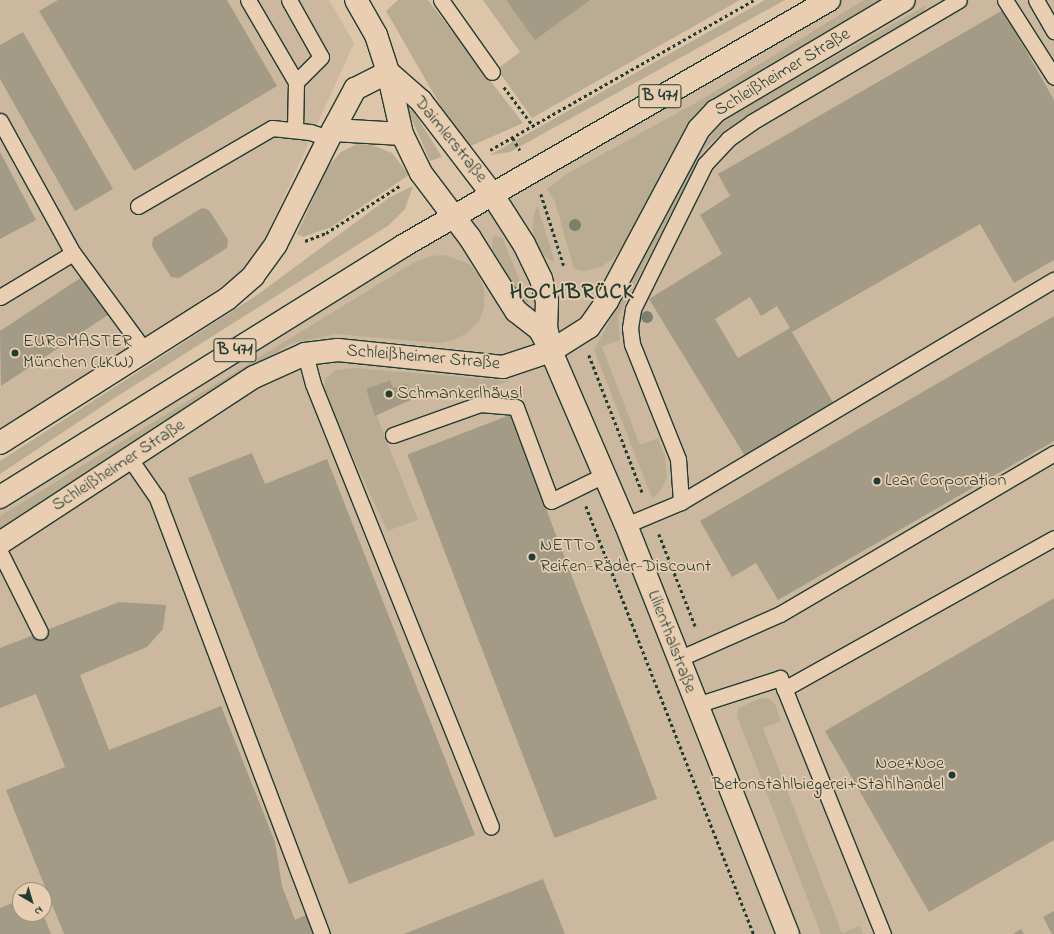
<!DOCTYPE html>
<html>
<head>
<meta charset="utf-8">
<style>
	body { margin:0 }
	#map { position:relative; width:1054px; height:934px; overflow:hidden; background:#ddc5aa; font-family:"Indie Flower",sans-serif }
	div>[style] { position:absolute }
	.built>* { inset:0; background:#ccb89f }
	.green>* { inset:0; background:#baac93 }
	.building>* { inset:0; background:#a39b85; transform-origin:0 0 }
	.path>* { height:2.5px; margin-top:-1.25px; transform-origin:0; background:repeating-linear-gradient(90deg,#1f3d34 0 3px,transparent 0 6px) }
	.roads { filter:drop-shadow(1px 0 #1f3d34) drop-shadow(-1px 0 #1f3d34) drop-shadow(0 1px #1f3d34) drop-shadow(0 -1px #1f3d34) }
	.service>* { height:15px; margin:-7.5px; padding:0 7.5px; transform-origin:7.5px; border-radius:7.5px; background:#e9ceb1 }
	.minor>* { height:22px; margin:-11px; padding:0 11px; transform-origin:11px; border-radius:11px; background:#e9ceb1 }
	.primary>* { height:22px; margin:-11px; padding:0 11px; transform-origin:11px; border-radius:11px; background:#e9ceb1 }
	.trees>* { width:12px; height:12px; margin:-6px; border-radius:50%; background:#7d806f }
	.dots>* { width:11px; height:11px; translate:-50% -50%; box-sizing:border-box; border:2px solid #e9ceb1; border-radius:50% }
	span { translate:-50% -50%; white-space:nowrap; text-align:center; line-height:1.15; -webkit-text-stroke:3.5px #e9ceb1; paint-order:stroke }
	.shield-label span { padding:1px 3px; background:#e9ceb1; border:1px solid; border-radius:3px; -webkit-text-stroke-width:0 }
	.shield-label { font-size:17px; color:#1f3d34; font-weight:700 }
	.street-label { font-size:18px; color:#1f3d34 }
	.poi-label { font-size:18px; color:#1f3d34 }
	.left { translate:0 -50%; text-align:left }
	.right { translate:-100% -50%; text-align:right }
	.district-label { font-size:22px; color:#1f3d34; font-weight:700; letter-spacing:1px }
	.north { position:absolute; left:12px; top:882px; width:40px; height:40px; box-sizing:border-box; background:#e9ceb1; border:1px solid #98947f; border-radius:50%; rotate:142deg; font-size:11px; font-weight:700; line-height:16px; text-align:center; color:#1f3d34 }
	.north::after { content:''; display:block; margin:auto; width:14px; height:18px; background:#1f3d34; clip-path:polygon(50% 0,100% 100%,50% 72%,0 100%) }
</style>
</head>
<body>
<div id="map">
	<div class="built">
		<i style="clip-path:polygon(0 0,329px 0,354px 43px,253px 265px,168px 323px,0 431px)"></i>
		<i style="clip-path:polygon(evenodd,821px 0,1054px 0,1054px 934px,0 934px,0 497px,821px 0,20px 890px,44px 890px,44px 914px,20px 914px,20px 890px)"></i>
	</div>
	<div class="green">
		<i style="clip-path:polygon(398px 0,428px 0,523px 123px,471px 146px,459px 133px,446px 115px,386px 11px)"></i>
		<i style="clip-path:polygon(483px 0,740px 0,532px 118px,497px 69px,520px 52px)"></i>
		<i style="clip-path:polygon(765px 0,785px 0,510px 152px,490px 155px)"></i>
		<i style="clip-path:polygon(864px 0,889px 0,713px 99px,686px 131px,625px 243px,615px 257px,601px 267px,583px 271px,574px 269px,555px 202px,547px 189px,568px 173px,701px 100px)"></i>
		<i style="clip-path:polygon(927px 5px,922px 14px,726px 129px,704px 149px,618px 317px,620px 340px,602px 347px,640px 445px,658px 438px,665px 457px,667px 478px,659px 493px,652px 498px,594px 350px,706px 142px,720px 125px,735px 113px)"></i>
		<i style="clip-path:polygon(406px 106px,411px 107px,442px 157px,430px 161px)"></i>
		<i style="clip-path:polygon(357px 144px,372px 145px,392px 153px,409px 175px,331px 227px,303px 237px,297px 234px,327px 168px,341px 152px)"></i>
		<i style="clip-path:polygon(413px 186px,405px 209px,389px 225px,113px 399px,0 474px,0 461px,257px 295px,390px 197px)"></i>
		<i style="clip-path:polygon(537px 205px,555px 262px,546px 258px,539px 248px,533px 234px,533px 220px)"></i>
		<i style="clip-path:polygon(493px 236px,502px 237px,529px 303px,525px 304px,504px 274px,492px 248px)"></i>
		<i style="clip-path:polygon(445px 255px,469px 264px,479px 276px,484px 290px,484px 307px,479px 321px,467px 333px,454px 340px,439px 343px,336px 334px,290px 344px,0 530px,0 516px,413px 263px,431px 256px)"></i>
		<i style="clip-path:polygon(354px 368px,510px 381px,473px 393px,447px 389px,413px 399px,407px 383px,393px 388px,389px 380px,366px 389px,418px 520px,387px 531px,324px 393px,325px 379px,336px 370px)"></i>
		<i style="clip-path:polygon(761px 698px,769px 699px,775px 704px,781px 721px,763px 728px,842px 933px,860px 926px,863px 934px,821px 934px,737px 716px,738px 708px)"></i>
	</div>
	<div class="building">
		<i style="clip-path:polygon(58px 0,227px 0,277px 86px,134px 171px,39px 11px)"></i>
		<i style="clip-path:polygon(506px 0,590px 0,535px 40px)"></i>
		<i style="clip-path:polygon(evenodd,1003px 10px,1054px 100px,1054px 260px,1014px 283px,980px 224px,792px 332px,834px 404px,745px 456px,649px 299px,722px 254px,700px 215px,730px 196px,718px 174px,1003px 10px,750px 297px,761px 316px,777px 306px,790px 328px,738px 358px,715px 319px,750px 297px)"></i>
		<i style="clip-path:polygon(23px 32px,113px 189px,75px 211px,0 79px,0 45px)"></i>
		<i style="clip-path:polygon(0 152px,36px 220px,0 239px)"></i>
		<i style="clip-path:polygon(202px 208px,209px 210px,228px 240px,227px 248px,179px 278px,171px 277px,152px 246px,153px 238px)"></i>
		<i style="clip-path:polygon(85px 275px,111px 313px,1px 386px,0 331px)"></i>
		<i style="clip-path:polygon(1054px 316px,1054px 441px,778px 600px,756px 563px,732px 577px,700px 521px)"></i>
		<i style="clip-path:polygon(390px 380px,393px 388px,407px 383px,413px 399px,375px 416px,366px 389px)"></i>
		<i style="left:510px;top:415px;width:411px;height:110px;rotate:69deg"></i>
		<i style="clip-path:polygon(252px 453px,265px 484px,327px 459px,475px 835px,349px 884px,188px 478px)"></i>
		<i style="clip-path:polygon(1054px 598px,1054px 840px,929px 912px,825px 731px)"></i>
		<i style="clip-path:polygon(119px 602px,166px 605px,163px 629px,147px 647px,80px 675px,109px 750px,221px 706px,275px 842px,282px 886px,295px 920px,308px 914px,316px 934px,64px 934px,6px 790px,65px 767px,36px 694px,0 708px,0 648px)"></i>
		<i style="clip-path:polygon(543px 879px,565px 934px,404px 934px)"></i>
		<i style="clip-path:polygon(20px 900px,20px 914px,43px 914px,51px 934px,0 934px,0 908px)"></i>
		<i style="clip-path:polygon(1054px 911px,1054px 934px,1052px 934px,1043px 917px)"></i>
		<i style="clip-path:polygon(1021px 929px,1024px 934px,1013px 934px)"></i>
	</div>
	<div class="path">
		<i style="left:504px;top:87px;width:50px;rotate:53.1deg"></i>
		<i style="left:513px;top:138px;width:14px;rotate:60deg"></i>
		<i style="left:490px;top:150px;width:304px;rotate:-29.6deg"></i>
		<i style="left:541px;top:194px;width:76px;rotate:72.3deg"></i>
		<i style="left:305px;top:241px;width:22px;rotate:-21deg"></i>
		<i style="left:326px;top:233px;width:89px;rotate:-32.6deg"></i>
		<i style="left:589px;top:355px;width:149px;rotate:68.8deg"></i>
		<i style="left:586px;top:506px;width:460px;rotate:68.6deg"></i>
		<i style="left:659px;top:534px;width:101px;rotate:68.5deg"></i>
	</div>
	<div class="roads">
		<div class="service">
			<i style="left:248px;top:0;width:95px;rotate:59.7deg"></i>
			<i style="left:296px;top:82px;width:48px;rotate:91.2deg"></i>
			<i style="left:289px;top:0;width:65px;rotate:60.7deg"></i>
			<i style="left:321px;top:57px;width:35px;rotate:135deg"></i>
			<i style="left:441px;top:0;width:88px;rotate:54.7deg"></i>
			<i style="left:1005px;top:0;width:91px;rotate:57.5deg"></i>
			<i style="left:1036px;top:0;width:36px;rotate:60deg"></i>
			<i style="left:0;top:121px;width:151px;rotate:61.1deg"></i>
			<i style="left:73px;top:253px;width:122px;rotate:53.7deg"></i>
			<i style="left:138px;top:206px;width:155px;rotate:-30.2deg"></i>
			<i style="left:272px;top:128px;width:38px;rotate:6deg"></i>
			<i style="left:310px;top:132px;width:20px;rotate:18deg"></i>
			<i style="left:0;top:297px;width:85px;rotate:-31.1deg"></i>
			<i style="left:305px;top:354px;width:31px;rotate:75deg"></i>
			<i style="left:313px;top:384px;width:477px;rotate:68.1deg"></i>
			<i style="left:393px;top:435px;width:92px;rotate:-19.6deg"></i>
			<i style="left:480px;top:404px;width:36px;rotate:5deg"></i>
			<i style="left:516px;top:407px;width:100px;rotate:69.6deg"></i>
			<i style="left:551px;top:501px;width:59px;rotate:-26.1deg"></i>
			<i style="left:130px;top:459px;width:47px;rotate:55.3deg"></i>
			<i style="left:157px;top:498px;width:466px;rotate:69.3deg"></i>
			<i style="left:681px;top:502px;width:43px;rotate:-94deg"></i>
			<i style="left:678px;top:459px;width:124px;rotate:-111.8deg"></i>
			<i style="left:632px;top:344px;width:16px;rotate:-97deg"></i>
			<i style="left:630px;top:328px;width:19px;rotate:-81deg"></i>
			<i style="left:633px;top:309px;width:162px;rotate:-63.6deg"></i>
			<i style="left:705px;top:164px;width:34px;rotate:-47deg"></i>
			<i style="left:728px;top:139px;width:29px;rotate:-35deg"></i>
			<i style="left:752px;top:122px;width:240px;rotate:-30.5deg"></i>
			<i style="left:626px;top:525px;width:60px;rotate:-22.7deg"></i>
			<i style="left:681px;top:502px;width:434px;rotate:-30.8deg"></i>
			<i style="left:0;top:552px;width:89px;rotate:63.4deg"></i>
			<i style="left:678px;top:659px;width:111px;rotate:-23.8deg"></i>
			<i style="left:780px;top:614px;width:318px;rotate:-30.4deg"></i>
			<i style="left:784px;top:689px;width:309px;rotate:-29.2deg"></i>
			<i style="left:696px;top:705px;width:88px;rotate:-17.8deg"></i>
			<i style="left:780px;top:678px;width:276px;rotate:68.1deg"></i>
		</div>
		<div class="minor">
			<i style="left:356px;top:0;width:40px;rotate:60.3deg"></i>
			<i style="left:376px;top:35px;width:39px;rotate:72deg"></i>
			<i style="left:388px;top:72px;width:64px;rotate:77.3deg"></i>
			<i style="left:402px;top:134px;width:43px;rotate:64deg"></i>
			<i style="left:421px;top:173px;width:81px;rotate:53deg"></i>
			<i style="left:470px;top:238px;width:86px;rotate:57.8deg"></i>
			<i style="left:516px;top:311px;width:31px;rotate:38deg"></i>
			<i style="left:540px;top:330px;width:24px;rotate:62deg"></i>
			<i style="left:551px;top:351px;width:189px;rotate:66.7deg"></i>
			<i style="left:626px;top:525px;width:440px;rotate:68.4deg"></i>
			<i style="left:388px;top:72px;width:44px;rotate:41.3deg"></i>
			<i style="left:421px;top:101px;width:117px;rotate:52.6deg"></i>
			<i style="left:492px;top:194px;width:59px;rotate:57.4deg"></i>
			<i style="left:524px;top:244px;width:39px;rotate:64deg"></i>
			<i style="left:541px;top:279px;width:23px;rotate:75deg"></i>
			<i style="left:547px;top:301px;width:26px;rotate:92deg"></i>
			<i style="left:546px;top:327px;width:18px;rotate:77deg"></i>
			<i style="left:333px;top:130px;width:47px;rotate:-61.8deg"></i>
			<i style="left:355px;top:89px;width:37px;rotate:-27deg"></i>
			<i style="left:0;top:443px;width:269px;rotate:-32.4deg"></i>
			<i style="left:227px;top:299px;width:35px;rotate:-41deg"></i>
			<i style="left:253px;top:276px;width:39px;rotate:-54deg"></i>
			<i style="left:276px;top:244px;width:127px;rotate:-63.4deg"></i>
			<i style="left:333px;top:130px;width:69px;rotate:3.3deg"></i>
			<i style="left:0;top:543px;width:303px;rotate:-33.2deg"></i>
			<i style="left:254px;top:377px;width:56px;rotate:-24.3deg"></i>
			<i style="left:305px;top:354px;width:33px;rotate:-7deg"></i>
			<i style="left:338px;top:350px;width:166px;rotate:5.9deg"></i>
			<i style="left:503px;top:367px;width:51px;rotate:-18.4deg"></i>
			<i style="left:551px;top:351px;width:45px;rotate:-32.3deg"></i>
			<i style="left:589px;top:327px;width:32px;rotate:-55deg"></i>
			<i style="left:607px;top:301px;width:195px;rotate:-61.9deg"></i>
			<i style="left:699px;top:129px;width:25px;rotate:-47deg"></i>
			<i style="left:716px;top:111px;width:218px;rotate:-30.6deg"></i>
		</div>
		<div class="primary">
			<i style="left:0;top:497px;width:475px;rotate:-31.9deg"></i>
			<i style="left:403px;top:246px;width:492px;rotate:-30deg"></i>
		</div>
	</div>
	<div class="trees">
		<i style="left:575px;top:225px"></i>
		<i style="left:647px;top:317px"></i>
	</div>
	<div class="dots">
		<i style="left:15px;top:353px;background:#1f3d34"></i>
		<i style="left:389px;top:394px;background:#1f3d34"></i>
		<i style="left:877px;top:481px;background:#1f3d34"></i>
		<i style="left:532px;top:557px;background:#1f3d34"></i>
		<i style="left:952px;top:775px;background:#1f3d34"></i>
	</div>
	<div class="shield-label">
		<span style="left:660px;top:96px">B 471</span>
		<span style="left:235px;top:350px">B 471</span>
	</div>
	<div class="street-label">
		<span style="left:783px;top:73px;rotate:-31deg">Schleißheimer Straße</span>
		<span style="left:450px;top:140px;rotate:51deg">Daimlerstraße</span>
		<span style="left:423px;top:358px;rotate:5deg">Schleißheimer Straße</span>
		<span style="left:119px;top:466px;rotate:-33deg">Schleißheimer Straße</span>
		<span style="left:671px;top:642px;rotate:69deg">Lilienthalstraße</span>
	</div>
	<div class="poi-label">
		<span class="left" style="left:23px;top:353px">EUROMASTER<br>München (LKW)</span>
		<span class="left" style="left:397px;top:394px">Schmankerlhäusl</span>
		<span class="left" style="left:885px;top:481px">Lear Corporation</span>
		<span class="left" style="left:540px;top:557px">NETTO<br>Reifen-Räder-Discount</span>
		<span class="right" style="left:944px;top:775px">Noe+Noe<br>Betonstahlbiegerei+Stahlhandel</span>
	</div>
	<div class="district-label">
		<span style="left:572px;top:294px">HOCHBRÜCK</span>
	</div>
	<div class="north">N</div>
</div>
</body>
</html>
